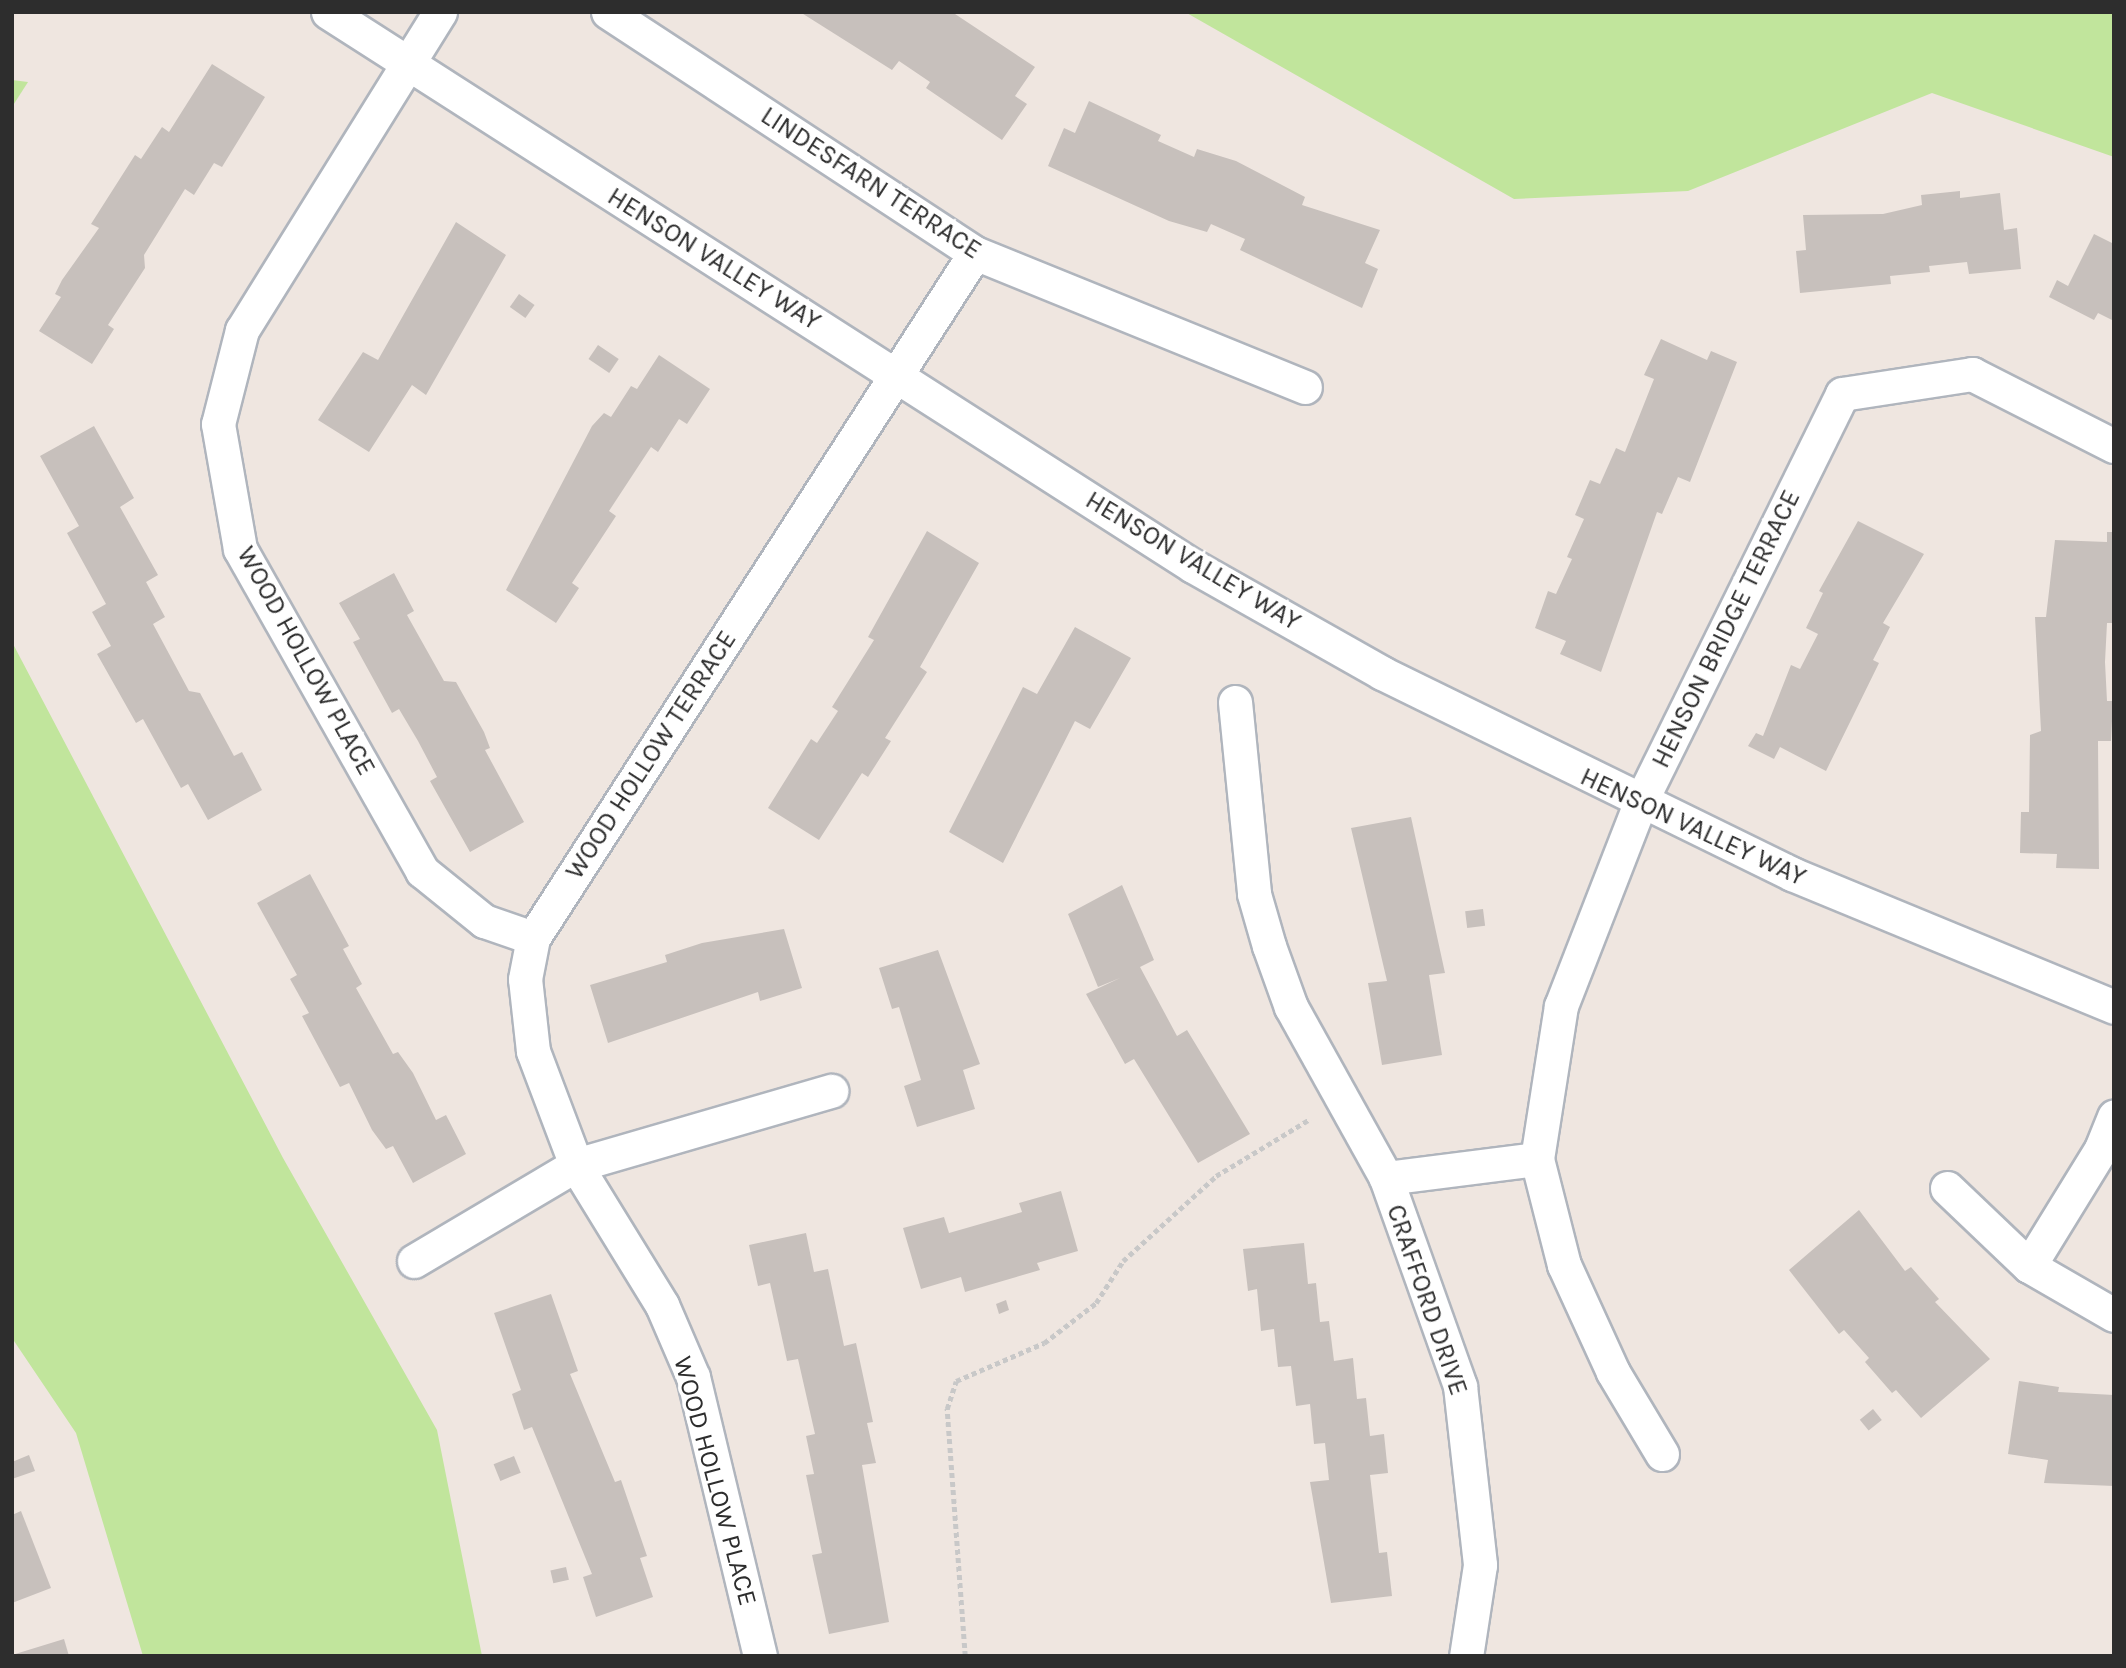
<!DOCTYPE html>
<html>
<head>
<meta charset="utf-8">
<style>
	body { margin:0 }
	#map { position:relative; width:2126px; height:1668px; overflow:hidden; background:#efe6e0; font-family:Karla,sans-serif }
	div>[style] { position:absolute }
	.green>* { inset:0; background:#c1e59c }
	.building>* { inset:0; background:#c7c0bc; transform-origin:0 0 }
	.path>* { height:4.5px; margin-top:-2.25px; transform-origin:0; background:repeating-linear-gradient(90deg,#c8c8c8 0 5px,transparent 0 8.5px) }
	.roads { filter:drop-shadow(2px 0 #b0b5bd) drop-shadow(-2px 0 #b0b5bd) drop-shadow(0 2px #b0b5bd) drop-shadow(0 -2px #b0b5bd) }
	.minor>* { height:33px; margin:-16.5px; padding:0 16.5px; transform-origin:16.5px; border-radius:16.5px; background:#fff }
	span { translate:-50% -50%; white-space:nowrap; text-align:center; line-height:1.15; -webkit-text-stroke:7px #fff; paint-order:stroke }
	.street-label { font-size:26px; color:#2d2d2d }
	.frame { position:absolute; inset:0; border:14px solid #2d2d2d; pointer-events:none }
</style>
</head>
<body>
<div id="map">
	<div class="green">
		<i style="clip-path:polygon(1185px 12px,2114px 12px,2114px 157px,1932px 93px,1688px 191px,1514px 199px)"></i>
		<i style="clip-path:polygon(12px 80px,28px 82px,12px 107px)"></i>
		<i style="clip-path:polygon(12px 642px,283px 1158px,437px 1430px,482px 1656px,143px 1656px,76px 1433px,12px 1338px)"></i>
	</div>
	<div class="building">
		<i style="clip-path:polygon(800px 12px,952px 12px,1035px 67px,1015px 96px,1027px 104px,1002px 140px,926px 88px,930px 82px,899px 61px,892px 70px)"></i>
		<i style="clip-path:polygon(212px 64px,265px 97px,222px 167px,214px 163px,194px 195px,185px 189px,144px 255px,145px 268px,108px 325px,114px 329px,92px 364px,39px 331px,61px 297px,55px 294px,62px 280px,99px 228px,91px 224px,135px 155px,141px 159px,162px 127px,169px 132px)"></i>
		<i style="clip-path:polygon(1089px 101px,1161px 135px,1158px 141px,1194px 157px,1197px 149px,1236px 161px,1305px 197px,1302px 205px,1380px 230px,1365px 263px,1378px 269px,1362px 308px,1240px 250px,1245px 239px,1211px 224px,1207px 232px,1169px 221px,1048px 166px,1064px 128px,1075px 133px)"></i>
		<i style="clip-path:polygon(1960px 191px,1960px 198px,2000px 193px,2004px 230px,2017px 228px,2021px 269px,1969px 274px,1967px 262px,1929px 266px,1930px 272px,1890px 276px,1891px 284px,1800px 293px,1796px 251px,1806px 250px,1803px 215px,1883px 214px,1922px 205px,1921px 195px)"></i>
		<i style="clip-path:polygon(456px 222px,506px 255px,426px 395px,412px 385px,369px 452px,318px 420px,363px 352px,378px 360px)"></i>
		<i style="clip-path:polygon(2094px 234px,2114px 244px,2114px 321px,2098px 313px,2094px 320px,2049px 297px,2057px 280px,2068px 286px)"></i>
		<i style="left:519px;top:294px;width:19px;height:16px;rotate:35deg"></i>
		<i style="clip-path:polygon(1661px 339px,1707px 360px,1711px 351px,1737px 362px,1690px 482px,1678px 477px,1662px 514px,1657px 512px,1601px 672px,1560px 654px,1566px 641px,1535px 628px,1548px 591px,1556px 594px,1572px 559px,1567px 557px,1584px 519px,1575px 515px,1590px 480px,1600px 484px,1616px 448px,1625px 452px,1654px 379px,1644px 375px)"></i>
		<i style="left:598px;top:345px;width:25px;height:17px;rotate:34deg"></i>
		<i style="clip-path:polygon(659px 355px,710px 389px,687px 424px,679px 419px,658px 452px,651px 447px,609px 511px,616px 516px,572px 583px,579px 588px,556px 623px,506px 590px,592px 426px,604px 413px,611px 417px,631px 386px,637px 389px)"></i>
		<i style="clip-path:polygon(94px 426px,134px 498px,120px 507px,158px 575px,146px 582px,165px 617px,153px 624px,189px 691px,200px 693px,234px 756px,242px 752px,262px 790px,208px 820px,188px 784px,181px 788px,143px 719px,136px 723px,97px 654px,111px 646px,92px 612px,106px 604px,67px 533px,79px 526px,40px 456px)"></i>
		<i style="clip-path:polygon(1858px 521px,1924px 554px,1883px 623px,1890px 627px,1873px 660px,1879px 663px,1826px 771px,1780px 747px,1774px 759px,1748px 746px,1756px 733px,1763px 736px,1791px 665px,1800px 669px,1818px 634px,1806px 628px,1823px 593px,1819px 591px)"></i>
		<i style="clip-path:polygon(927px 531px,979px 563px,920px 667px,927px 672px,885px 738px,891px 741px,868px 777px,862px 773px,819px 840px,768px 808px,811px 739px,817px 743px,838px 711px,832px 707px,874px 640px,868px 637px)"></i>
		<i style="clip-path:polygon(2107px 532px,2114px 532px,2114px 623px,2107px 623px,2105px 662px,2107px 701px,2113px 701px,2111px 741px,2098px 741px,2099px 869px,2056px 868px,2057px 854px,2020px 853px,2021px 812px,2029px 812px,2030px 735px,2041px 731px,2035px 617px,2046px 617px,2055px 540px,2107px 542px)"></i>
		<i style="clip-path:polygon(394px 573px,414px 611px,407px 615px,444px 681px,456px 682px,484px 732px,490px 748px,485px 750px,524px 822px,470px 852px,430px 781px,437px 777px,418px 741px,399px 709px,392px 713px,353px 642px,360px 639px,339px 603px)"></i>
		<i style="clip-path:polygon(1075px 627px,1131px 658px,1090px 729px,1075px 721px,1003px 863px,949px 832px,1023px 687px,1037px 694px)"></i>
		<i style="clip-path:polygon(1411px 817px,1445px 973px,1429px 975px,1442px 1055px,1382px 1065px,1368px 983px,1387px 981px,1351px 828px)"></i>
		<i style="clip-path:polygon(310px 874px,349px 946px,343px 949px,362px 984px,356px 988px,393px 1054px,398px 1052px,413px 1073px,436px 1120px,446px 1115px,466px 1154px,413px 1183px,393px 1146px,386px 1149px,372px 1130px,349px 1083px,340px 1087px,302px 1016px,309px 1013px,290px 979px,297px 975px,257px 903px)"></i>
		<i style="clip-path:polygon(1122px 885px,1154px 960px,1140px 967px,1177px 1036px,1187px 1030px,1250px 1134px,1198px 1163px,1134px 1059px,1125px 1064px,1086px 994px,1120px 978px,1098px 987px,1068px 914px)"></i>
		<i style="left:1483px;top:909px;width:17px;height:18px;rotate:83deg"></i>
		<i style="clip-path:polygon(784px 929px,802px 988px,760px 1001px,758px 992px,608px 1043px,590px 985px,667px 962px,665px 955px,702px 943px)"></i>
		<i style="clip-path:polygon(938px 950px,980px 1064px,963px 1070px,975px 1109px,917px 1127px,904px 1086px,921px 1080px,899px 1007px,892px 1009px,879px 968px)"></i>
		<i style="clip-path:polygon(1061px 1191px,1078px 1251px,1037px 1263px,1040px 1270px,965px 1292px,961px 1277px,921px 1289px,903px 1228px,944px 1217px,949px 1233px,1022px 1212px,1019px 1203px)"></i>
		<i style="clip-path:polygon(1859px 1210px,1905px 1271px,1911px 1267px,1939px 1299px,1935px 1302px,1990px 1359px,1921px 1418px,1896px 1390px,1892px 1393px,1865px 1362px,1869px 1358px,1844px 1330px,1839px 1334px,1789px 1270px)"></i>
		<i style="clip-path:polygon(806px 1233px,814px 1272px,828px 1269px,844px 1346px,856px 1343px,873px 1422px,867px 1423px,876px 1463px,862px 1465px,889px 1622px,829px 1634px,812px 1555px,822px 1553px,806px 1475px,814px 1474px,806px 1436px,815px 1434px,798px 1359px,787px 1361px,770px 1283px,758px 1286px,749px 1245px)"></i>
		<i style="clip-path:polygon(1304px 1243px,1308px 1284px,1316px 1283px,1320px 1322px,1329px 1321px,1334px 1361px,1353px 1358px,1357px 1399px,1366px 1398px,1370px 1436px,1384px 1434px,1388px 1473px,1370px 1475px,1379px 1553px,1387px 1552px,1392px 1596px,1331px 1603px,1310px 1482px,1329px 1480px,1325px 1443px,1314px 1444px,1310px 1404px,1296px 1406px,1291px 1366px,1278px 1367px,1274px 1329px,1261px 1331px,1257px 1289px,1248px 1291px,1243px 1249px)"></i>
		<i style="clip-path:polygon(551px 1294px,578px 1371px,570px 1374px,615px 1482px,621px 1480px,647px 1556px,640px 1558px,653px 1597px,596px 1617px,583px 1577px,592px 1574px,532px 1427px,524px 1430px,512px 1394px,521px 1390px,494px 1313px)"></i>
		<i style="clip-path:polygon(1006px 1300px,1009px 1310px,999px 1314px,996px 1304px)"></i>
		<i style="clip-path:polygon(2019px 1381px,2059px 1387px,2058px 1392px,2114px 1395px,2114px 1486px,2044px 1483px,2048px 1460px,2008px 1454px)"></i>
		<i style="left:1873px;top:1409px;width:14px;height:17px;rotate:51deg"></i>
		<i style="clip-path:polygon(29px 1455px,35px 1471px,12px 1479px,12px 1462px)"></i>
		<i style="left:514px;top:1456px;width:18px;height:22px;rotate:68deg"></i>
		<i style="clip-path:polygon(21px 1511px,51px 1588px,12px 1603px,12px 1515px)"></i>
		<i style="left:566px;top:1567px;width:13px;height:16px;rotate:77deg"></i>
		<i style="clip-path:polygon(64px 1639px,69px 1656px,12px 1656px,12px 1655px)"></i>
	</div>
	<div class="path">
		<i style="left:965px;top:1656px;width:248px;rotate:-94.2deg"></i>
		<i style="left:947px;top:1409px;width:29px;rotate:-72deg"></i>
		<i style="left:956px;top:1381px;width:96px;rotate:-23.4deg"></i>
		<i style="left:1044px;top:1343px;width:66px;rotate:-37.6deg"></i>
		<i style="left:1096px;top:1303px;width:50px;rotate:-57.3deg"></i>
		<i style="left:1123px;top:1261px;width:126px;rotate:-42.4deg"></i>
		<i style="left:1216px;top:1176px;width:110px;rotate:-31.2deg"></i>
	</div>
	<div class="roads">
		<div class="minor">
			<i style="left:328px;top:12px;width:1027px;rotate:32.64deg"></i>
			<i style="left:1193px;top:566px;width:217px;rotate:29.5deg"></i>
			<i style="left:1382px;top:673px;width:457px;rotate:26.1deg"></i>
			<i style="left:1792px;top:874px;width:348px;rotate:22.4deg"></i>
			<i style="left:440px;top:12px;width:375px;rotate:121.9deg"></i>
			<i style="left:242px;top:330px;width:97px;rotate:104.3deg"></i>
			<i style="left:218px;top:424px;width:127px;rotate:80deg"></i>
			<i style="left:240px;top:549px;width:370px;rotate:60.5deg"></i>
			<i style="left:422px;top:871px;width:80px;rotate:38.9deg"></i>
			<i style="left:484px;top:921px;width:52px;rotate:19.1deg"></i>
			<i style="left:608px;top:12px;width:439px;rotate:33.3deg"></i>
			<i style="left:975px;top:253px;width:356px;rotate:22.1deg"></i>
			<i style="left:1235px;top:702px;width:193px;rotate:84.3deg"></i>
			<i style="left:1254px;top:894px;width:54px;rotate:73.9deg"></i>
			<i style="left:1269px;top:946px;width:65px;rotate:70.2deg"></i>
			<i style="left:1291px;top:1007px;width:196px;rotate:60.9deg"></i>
			<i style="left:1386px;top:1178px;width:221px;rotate:70.4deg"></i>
			<i style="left:1460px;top:1386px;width:180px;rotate:83.6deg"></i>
			<i style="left:1480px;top:1565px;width:92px;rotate:98.7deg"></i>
			<i style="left:1386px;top:1178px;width:152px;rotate:-7.2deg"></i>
			<i style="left:1947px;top:1188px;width:113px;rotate:43.6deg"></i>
			<i style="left:2029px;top:1266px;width:98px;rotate:30deg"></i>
			<i style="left:414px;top:1261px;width:188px;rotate:-30.7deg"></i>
			<i style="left:576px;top:1165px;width:266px;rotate:-16.2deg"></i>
			<i style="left:2029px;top:1266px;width:137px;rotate:-58.4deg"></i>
			<i style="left:2101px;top:1149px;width:35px;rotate:-68deg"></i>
			<i style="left:1662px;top:1454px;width:96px;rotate:-120.9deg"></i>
			<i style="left:1613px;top:1372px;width:118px;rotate:-114.6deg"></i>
			<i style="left:1564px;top:1265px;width:109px;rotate:-104.3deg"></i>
			<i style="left:1537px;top:1159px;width:155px;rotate:-81.1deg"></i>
			<i style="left:1561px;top:1006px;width:218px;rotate:-68.7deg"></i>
			<i style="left:1640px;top:803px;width:456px;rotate:-63.7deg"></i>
			<i style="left:1842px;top:394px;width:132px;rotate:-8.7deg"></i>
			<i style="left:1972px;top:374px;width:159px;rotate:26.9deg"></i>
			<i style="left:760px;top:1656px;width:287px;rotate:-103.5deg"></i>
			<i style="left:693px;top:1377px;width:78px;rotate:-113.3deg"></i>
			<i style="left:662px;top:1305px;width:164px;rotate:-121.6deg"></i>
			<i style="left:576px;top:1165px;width:122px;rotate:-110.7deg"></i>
			<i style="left:533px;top:1051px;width:72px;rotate:-96.3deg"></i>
			<i style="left:525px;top:979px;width:42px;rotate:-79deg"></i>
			<i style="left:533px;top:938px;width:815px;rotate:-57.17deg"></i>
		</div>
	</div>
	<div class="street-label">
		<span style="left:871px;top:183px;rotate:33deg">LINDESFARN TERRACE</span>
		<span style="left:714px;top:259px;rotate:32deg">HENSON VALLEY WAY</span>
		<span style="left:1193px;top:561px;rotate:31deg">HENSON VALLEY WAY</span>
		<span style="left:1726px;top:629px;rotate:-64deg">HENSON BRIDGE TERRACE</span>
		<span style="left:306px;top:661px;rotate:61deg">WOOD HOLLOW PLACE</span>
		<span style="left:651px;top:755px;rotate:-57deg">WOOD HOLLOW TERRACE</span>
		<span style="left:1693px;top:827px;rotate:25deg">HENSON VALLEY WAY</span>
		<span style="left:1427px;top:1300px;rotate:71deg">CRAFFORD DRIVE</span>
		<span style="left:715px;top:1481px;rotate:75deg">WOOD HOLLOW PLACE</span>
	</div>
	<div class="frame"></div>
</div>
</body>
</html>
